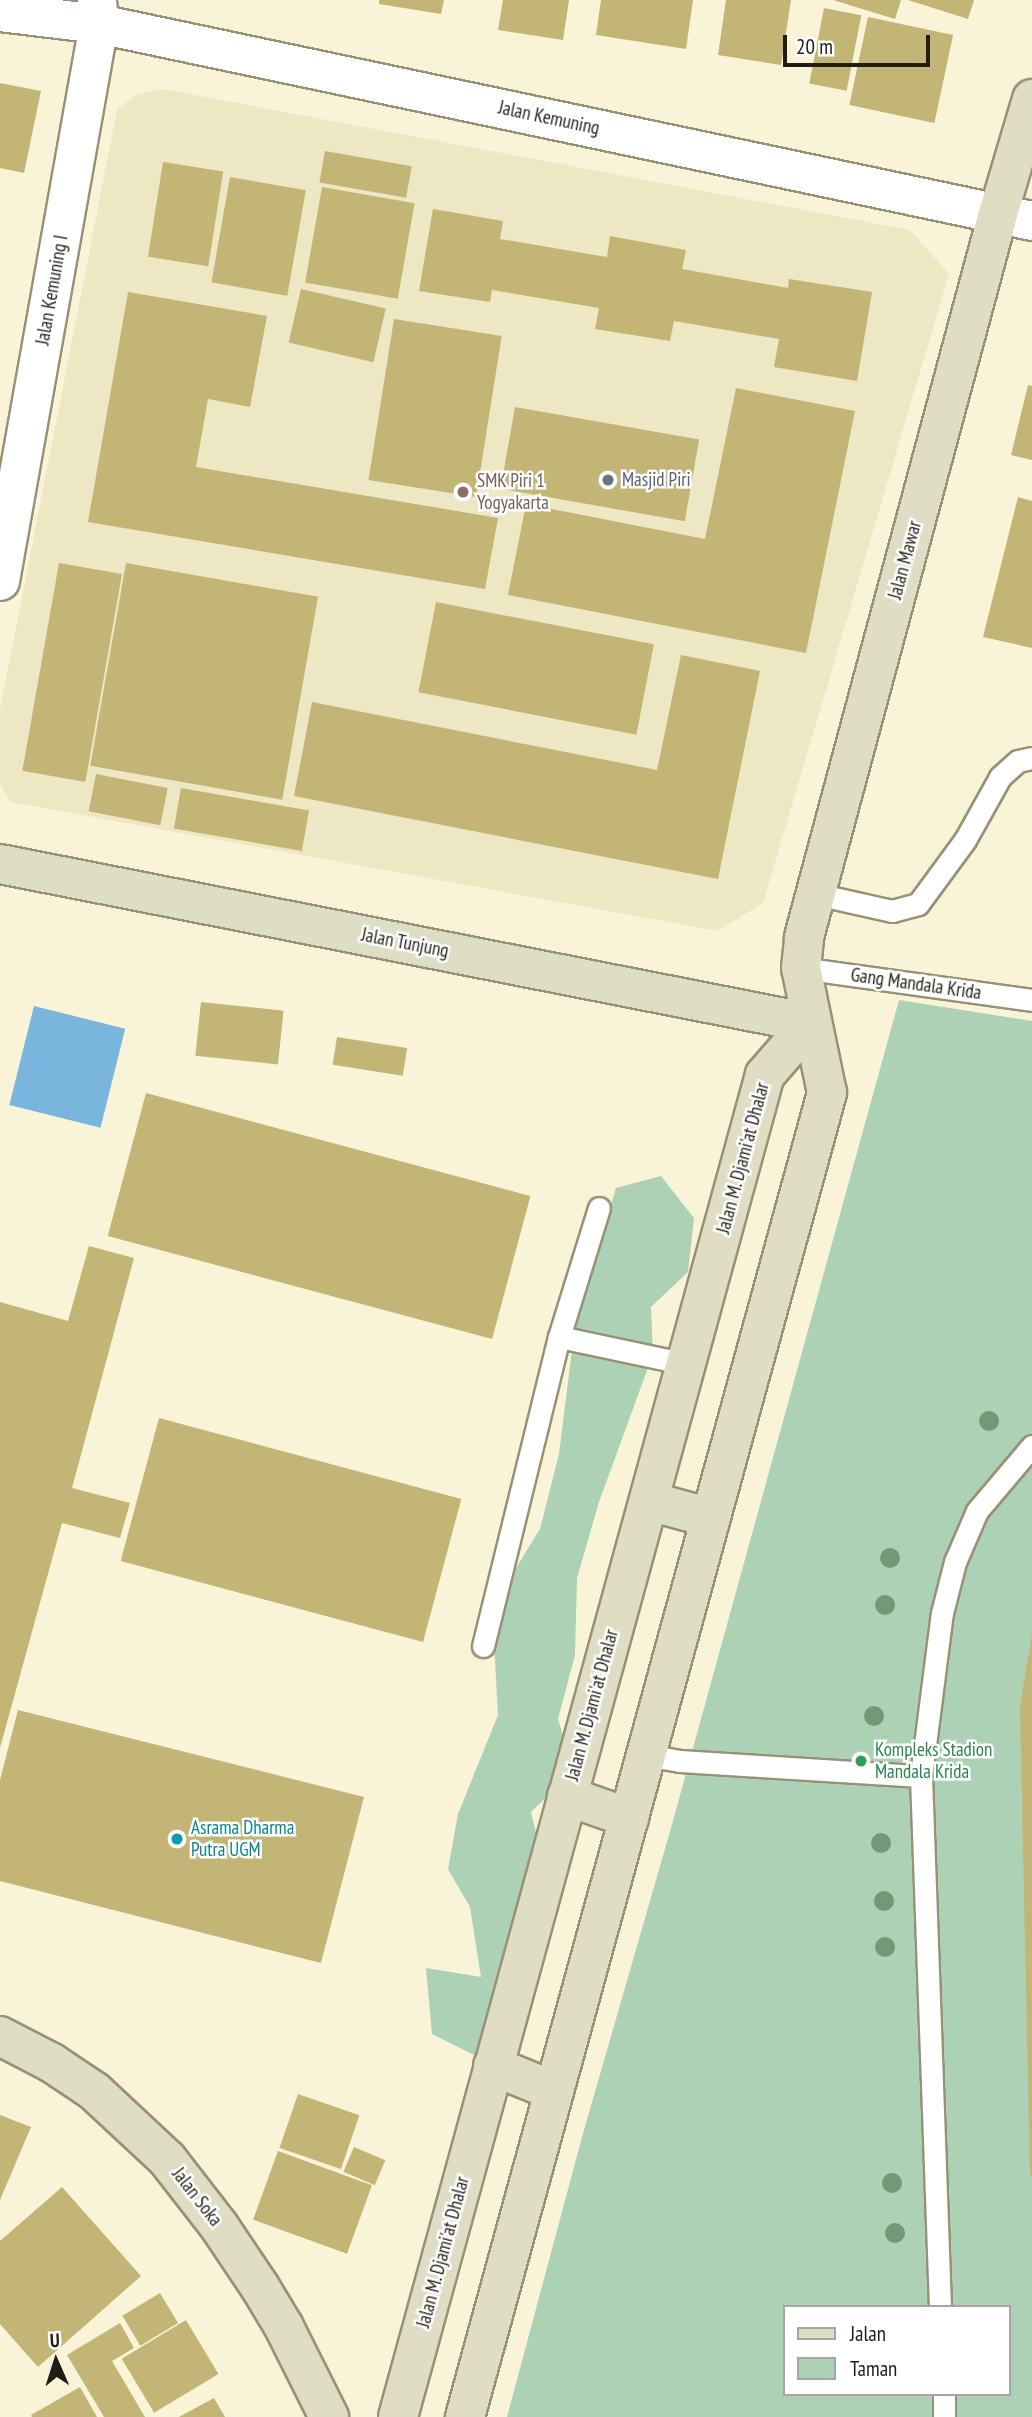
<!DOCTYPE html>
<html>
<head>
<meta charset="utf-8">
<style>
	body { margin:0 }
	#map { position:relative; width:1032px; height:2417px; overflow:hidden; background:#f9f4d7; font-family:"PT Sans Narrow",sans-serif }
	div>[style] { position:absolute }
	.built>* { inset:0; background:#eee7c4 }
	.green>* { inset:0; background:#acd1b5 }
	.water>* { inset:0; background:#79b5dd; transform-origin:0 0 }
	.building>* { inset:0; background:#c2b575; transform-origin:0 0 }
	.roads { filter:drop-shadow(2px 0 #969177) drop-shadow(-2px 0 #969177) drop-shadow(0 2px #969177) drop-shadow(0 -2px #969177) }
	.lane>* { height:21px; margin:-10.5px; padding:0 10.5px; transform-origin:10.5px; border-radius:10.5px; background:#fff }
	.street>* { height:38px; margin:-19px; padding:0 19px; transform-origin:19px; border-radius:19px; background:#fff }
	.secondary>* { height:38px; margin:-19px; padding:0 19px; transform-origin:19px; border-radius:19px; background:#e0ddc5 }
	.trees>* { width:20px; height:20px; margin:-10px; border-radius:50%; background:#739876 }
	.dots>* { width:19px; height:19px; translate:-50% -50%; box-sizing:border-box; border:4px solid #fff; border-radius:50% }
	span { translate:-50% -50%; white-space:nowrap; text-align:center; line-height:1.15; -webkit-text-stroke:5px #fff; paint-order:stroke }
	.street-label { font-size:19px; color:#201e13 }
	.worship-label { font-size:19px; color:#5b616d }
	.left { translate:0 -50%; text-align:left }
	.education-label { font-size:19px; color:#785e54 }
	.leisure-label { font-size:19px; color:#27864d }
	.culture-label { font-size:19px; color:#0d838f }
	.legend { position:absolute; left:783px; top:2305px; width:228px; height:91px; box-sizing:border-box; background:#fff; border:2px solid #a6a5a1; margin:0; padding:9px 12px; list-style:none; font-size:21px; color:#201e13 }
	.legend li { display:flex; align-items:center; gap:14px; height:35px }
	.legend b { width:35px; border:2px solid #a6a5a1 }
	.north { position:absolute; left:21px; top:2326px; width:70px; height:70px; -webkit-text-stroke:5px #fff; paint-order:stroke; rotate:357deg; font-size:19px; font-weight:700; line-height:28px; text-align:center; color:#201e13 }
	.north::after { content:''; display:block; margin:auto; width:24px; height:32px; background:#201e13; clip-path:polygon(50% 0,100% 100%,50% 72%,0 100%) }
	.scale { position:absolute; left:783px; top:35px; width:147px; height:32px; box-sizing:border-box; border:4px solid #201e13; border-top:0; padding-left:9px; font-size:21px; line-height:24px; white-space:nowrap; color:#201e13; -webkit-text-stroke:5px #fff; paint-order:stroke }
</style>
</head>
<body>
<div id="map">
	<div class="built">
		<i style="clip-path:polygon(163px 89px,910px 230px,949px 274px,763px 903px,718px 931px,11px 802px,0 784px,0 710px,117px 110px,137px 94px)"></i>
	</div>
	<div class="green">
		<i style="clip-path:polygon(evenodd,899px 1000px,1032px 1021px,1032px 2417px,507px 2417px,582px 2137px,671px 1828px,899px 1000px,785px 2307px,1009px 2307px,1009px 2394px,785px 2394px,785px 2307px)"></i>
		<i style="clip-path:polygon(661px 1176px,694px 1218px,688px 1272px,651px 1307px,653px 1354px,599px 1502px,577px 1578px,575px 1655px,558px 1719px,574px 1771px,531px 1812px,545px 1870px,476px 2056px,432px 2034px,426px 1968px,481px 1977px,470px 1907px,448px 1869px,458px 1814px,498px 1715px,492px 1607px,540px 1529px,559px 1454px,575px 1326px,616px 1188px)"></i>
	</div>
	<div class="water">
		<i style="left:34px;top:1006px;width:94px;height:102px;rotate:14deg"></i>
	</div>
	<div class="building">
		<i style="clip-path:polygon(379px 0,444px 0,441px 14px,379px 4px)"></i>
		<i style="clip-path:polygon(503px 0,569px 0,563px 40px,498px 30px)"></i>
		<i style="clip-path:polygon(601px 0,693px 0,686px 49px,596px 35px)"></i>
		<i style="clip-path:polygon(726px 0,791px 0,781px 65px,718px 55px)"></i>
		<i style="clip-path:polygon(833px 0,901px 0,895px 19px)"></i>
		<i style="clip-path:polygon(908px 0,974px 0,968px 19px)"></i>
		<i style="left:824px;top:8px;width:38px;height:77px;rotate:11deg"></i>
		<i style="left:868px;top:17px;width:87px;height:90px;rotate:12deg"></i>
		<i style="clip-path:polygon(0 83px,41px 91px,24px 173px,0 168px)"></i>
		<i style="left:325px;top:151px;width:88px;height:32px;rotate:10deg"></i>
		<i style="left:163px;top:162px;width:61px;height:96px;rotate:9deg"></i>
		<i style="left:230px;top:177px;width:77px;height:107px;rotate:10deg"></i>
		<i style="left:322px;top:187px;width:94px;height:97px;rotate:10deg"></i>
		<i style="clip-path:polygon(433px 209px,503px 221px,500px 239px,607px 257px,610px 236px,686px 250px,682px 269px,788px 288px,789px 279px,872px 292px,857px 381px,774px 367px,779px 339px,674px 321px,670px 341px,595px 329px,599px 308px,492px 290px,490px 302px,419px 291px)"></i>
		<i style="left:301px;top:289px;width:87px;height:55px;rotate:13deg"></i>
		<i style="clip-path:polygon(128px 292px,267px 316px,250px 407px,208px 399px,196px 467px,498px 518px,485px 589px,88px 522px)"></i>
		<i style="left:394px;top:319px;width:109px;height:163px;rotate:9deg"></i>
		<i style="clip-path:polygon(1028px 385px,1032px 386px,1032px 460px,1011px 455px)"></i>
		<i style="clip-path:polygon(736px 388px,855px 411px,806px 653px,508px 595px,526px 504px,705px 539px)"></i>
		<i style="left:515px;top:407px;width:187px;height:83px;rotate:10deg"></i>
		<i style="clip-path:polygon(1018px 497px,1032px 501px,1032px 648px,983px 637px)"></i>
		<i style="left:59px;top:563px;width:64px;height:211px;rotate:10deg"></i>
		<i style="left:126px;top:563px;width:195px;height:206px;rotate:10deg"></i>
		<i style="left:436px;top:602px;width:222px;height:92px;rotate:11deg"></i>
		<i style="clip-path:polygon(681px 655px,760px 671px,718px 879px,294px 796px,312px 702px,657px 770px)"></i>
		<i style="left:96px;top:774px;width:73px;height:38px;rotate:11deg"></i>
		<i style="left:181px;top:788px;width:130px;height:41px;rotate:10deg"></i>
		<i style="left:201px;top:1002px;width:83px;height:54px;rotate:6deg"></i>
		<i style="left:337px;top:1037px;width:71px;height:28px;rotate:9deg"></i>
		<i style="left:146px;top:1093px;width:398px;height:148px;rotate:15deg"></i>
		<i style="clip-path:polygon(89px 1246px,134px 1258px,72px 1488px,130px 1503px,120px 1538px,62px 1523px,0 1748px,0 1302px,68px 1321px)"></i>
		<i style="left:159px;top:1418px;width:313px;height:148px;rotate:15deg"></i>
		<i style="clip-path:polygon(1032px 1634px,1032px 2176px,1030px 2176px,1020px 1706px)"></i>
		<i style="clip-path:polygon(18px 1710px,364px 1797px,321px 1963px,0 1881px,0 1780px)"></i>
		<i style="left:298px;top:2094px;width:65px;height:57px;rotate:19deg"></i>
		<i style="clip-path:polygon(0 2115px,31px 2127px,0 2200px)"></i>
		<i style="left:354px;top:2147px;width:34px;height:27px;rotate:23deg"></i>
		<i style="left:278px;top:2151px;width:100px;height:73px;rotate:20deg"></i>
		<i style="clip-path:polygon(62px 2187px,141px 2276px,38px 2367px,0 2324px,0 2241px)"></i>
		<i style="left:160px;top:2293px;width:35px;height:44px;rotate:59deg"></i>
		<i style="left:186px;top:2320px;width:63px;height:75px;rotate:59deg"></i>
		<i style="clip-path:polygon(120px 2323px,134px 2348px,112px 2361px,145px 2417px,104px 2417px,67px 2355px)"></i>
		<i style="clip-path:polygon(80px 2387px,97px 2417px,32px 2417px,31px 2415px)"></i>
		<i style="clip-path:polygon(214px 2398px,225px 2417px,179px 2417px)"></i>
	</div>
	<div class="roads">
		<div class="lane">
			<i style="left:816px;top:894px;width:78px;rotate:12.6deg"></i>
			<i style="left:892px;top:911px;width:27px;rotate:-15deg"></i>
			<i style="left:918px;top:904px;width:79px;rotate:-53.7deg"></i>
			<i style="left:965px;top:840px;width:72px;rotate:-60.9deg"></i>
			<i style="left:1000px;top:777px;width:24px;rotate:-42deg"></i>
			<i style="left:1018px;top:761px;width:14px;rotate:-12deg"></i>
			<i style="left:801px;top:968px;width:233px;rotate:7.9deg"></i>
			<i style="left:559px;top:1337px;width:131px;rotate:11.9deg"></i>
			<i style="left:483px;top:1646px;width:318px;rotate:-76.2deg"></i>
			<i style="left:559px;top:1337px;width:135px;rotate:-72.8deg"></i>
			<i style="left:646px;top:1755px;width:35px;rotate:10deg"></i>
			<i style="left:680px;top:1761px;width:241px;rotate:3.6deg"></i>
			<i style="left:940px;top:2307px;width:531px;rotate:-92.05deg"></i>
			<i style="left:921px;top:1776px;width:164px;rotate:-82.7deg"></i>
			<i style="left:942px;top:1613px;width:53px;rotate:-75.7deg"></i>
			<i style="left:955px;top:1562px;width:56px;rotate:-66.7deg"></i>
			<i style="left:977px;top:1511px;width:85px;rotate:-49.8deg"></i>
			<i style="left:944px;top:2394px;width:23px;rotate:90deg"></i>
		</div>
		<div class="street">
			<i style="left:0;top:12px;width:100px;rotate:6.9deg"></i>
			<i style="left:99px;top:24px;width:954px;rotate:11.92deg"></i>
			<i style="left:0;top:581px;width:566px;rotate:-79.92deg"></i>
			<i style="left:99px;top:24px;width:24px;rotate:-95deg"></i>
		</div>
		<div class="secondary">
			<i style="left:0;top:864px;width:825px;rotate:11.11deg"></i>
			<i style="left:649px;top:1501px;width:64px;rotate:15.3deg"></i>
			<i style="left:567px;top:1796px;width:66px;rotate:19.5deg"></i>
			<i style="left:0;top:2036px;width:59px;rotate:27.4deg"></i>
			<i style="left:52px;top:2063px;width:50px;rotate:33.7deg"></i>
			<i style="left:94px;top:2091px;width:100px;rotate:43deg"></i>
			<i style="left:167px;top:2159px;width:85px;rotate:52.2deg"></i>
			<i style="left:219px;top:2226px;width:73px;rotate:56.1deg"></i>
			<i style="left:260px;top:2287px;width:47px;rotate:59deg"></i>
			<i style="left:284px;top:2327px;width:101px;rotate:63.4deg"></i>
			<i style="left:493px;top:2066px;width:66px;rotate:22.3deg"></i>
			<i style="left:398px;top:2417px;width:1391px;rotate:-74.71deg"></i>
			<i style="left:765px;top:1075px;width:69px;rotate:-49.1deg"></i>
			<i style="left:465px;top:2417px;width:1373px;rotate:-74.71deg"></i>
			<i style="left:827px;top:1093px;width:128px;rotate:-101.7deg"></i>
			<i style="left:801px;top:968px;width:31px;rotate:-84deg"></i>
			<i style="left:804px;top:937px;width:749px;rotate:-74.98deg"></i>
			<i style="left:998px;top:214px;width:120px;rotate:-73.5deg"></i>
		</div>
	</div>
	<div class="trees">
		<i style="left:989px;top:1421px"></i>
		<i style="left:890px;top:1558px"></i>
		<i style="left:885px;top:1605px"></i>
		<i style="left:874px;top:1716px"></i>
		<i style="left:881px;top:1843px"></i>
		<i style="left:884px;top:1901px"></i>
		<i style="left:885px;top:1947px"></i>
		<i style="left:892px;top:2183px"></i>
		<i style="left:895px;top:2233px"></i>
	</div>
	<div class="dots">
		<i style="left:608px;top:480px;background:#6b7280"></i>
		<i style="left:463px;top:492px;background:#8d6e63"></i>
		<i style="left:861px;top:1761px;background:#2e9e5b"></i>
		<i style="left:177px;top:1839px;background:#0f9aa8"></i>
	</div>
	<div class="street-label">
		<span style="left:549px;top:118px;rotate:12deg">Jalan Kemuning</span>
		<span style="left:52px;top:290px;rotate:-80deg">Jalan Kemuning I</span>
		<span style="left:905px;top:560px;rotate:-75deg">Jalan Mawar</span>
		<span style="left:405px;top:943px;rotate:11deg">Jalan Tunjung</span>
		<span style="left:916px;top:984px;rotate:8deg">Gang Mandala Krida</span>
		<span style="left:743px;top:1158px;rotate:-75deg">Jalan M. Djami'at Dhalar</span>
		<span style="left:592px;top:1705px;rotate:-75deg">Jalan M. Djami'at Dhalar</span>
		<span style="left:197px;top:2197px;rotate:52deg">Jalan Soka</span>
		<span style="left:443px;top:2252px;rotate:-75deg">Jalan M. Djami'at Dhalar</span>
	</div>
	<div class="worship-label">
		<span class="left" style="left:622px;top:480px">Masjid Piri</span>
	</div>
	<div class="education-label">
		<span class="left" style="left:477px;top:492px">SMK Piri 1<br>Yogyakarta</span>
	</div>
	<div class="leisure-label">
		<span class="left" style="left:875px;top:1761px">Kompleks Stadion<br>Mandala Krida</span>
	</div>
	<div class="culture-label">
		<span class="left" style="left:191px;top:1839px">Asrama Dharma<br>Putra UGM</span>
	</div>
	<ul class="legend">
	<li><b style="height:9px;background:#e0ddc5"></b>Jalan</li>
	<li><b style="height:19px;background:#acd1b5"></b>Taman</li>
	</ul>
	<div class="north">U</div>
	<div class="scale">20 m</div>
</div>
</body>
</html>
